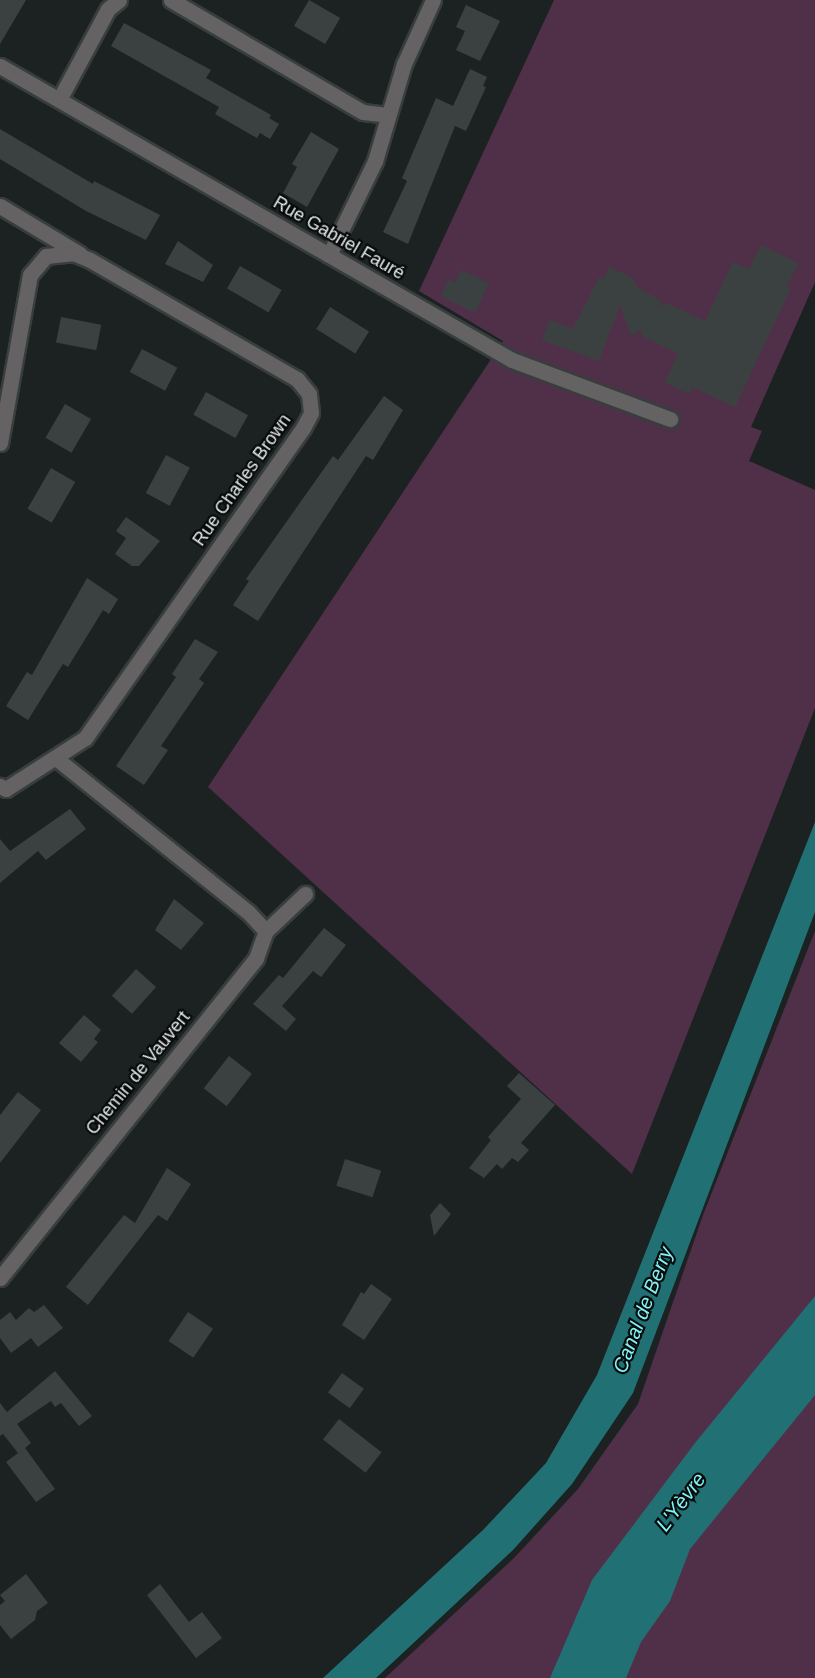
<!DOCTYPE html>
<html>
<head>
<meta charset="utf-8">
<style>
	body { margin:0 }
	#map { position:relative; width:815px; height:1678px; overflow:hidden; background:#1c2222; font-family:Helvetica,sans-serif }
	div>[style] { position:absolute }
	.green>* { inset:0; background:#503049 }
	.water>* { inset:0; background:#217073 }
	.building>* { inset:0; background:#3b4141; transform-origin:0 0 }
	.roads { filter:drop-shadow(2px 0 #383e3e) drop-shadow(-2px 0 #383e3e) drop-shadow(0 2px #383e3e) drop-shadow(0 -2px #383e3e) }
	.minor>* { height:15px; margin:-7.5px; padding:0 7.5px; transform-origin:7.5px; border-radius:7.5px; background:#646263 }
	span { translate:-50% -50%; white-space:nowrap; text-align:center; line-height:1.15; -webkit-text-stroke:4.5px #080b0b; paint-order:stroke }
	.street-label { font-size:18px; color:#e6e9e9 }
	.water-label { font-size:20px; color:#82f4f7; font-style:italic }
</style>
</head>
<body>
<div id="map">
	<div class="green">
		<i style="clip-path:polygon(554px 0,815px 0,815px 282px,751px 427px,762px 431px,749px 461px,815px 490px,815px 708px,632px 1174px,208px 787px,503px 341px,419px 291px)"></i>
		<i style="clip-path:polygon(815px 931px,815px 1678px,385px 1678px,515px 1557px,578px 1489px,638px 1404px,703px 1215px)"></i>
	</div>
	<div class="water">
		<i style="clip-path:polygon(815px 822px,815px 912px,633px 1393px,572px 1484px,513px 1550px,376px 1678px,323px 1678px,484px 1529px,546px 1463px,597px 1375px)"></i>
		<i style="clip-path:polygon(815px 1296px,815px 1395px,690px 1549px,670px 1601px,641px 1642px,626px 1678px,550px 1678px,592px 1580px,695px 1443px)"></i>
	</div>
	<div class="building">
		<i style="clip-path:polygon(0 0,26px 0,0 44px)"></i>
		<i style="left:309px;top:0;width:36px;height:30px;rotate:30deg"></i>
		<i style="clip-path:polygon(466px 5px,500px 21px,480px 61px,456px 50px,465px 31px,456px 27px)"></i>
		<i style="clip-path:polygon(124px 23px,211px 70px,206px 78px,271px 115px,269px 118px,279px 124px,270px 139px,260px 133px,257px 138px,215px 114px,219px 107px,111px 46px)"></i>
		<i style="clip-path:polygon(470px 69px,487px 77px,483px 86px,486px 87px,466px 131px,455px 126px,408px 244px,383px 232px,407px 181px,402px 178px,436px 98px,453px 106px)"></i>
		<i style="clip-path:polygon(0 129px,93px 184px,94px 181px,160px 215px,146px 240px,86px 211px,0 159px)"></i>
		<i style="clip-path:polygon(311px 132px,339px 149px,307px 207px,283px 193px,297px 167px,292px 164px)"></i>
		<i style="clip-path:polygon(178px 241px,213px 265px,203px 282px,165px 264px)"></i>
		<i style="clip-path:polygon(761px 245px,798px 263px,787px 286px,791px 288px,735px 407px,692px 387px,689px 394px,665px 382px,678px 354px,642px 336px,641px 330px,631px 336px,620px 305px,599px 361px,542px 340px,550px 320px,573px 329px,599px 277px,603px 279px,609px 267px,633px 278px,637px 287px,660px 300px,661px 306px,667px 303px,705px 321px,733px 262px,749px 269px)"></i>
		<i style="left:240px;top:266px;width:48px;height:26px;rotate:30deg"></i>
		<i style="clip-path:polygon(461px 270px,489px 283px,475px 313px,441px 296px,448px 279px,455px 283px)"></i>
		<i style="left:330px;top:307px;width:46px;height:26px;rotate:32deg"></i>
		<i style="left:61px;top:317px;width:41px;height:26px;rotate:11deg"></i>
		<i style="left:142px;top:349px;width:40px;height:26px;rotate:28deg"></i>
		<i style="left:206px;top:392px;width:48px;height:26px;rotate:29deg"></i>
		<i style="clip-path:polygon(384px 396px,403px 410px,373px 460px,366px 456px,258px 621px,233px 605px,249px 581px,246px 579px,333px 456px,338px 460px)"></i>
		<i style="left:65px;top:404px;width:30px;height:39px;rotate:30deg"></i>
		<i style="left:166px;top:455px;width:27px;height:43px;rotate:28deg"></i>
		<i style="left:51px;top:468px;width:28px;height:47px;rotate:30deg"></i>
		<i style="clip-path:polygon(126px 517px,160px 541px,139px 566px,132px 566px,115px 554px,126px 538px,116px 531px)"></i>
		<i style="clip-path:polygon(87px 578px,118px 599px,109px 614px,103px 610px,68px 667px,63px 664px,28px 720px,6px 706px,27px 672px,32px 675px)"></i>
		<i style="clip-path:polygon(195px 639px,218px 652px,199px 679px,204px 683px,161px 746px,168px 750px,144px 785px,116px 766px,176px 677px,172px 674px)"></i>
		<i style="clip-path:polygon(70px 809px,86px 829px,46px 860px,38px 851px,0 883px,0 839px,10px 851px)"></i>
		<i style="clip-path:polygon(174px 899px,204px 923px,181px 950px,155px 930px)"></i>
		<i style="clip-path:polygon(324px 928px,346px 945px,321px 977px,313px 971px,282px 1006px,296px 1019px,286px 1031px,253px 1004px,279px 975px,283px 978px)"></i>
		<i style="left:136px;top:969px;width:27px;height:36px;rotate:42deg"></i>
		<i style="clip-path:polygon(84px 1015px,101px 1030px,94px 1039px,98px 1042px,81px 1062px,59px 1043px)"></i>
		<i style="left:229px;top:1056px;width:29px;height:41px;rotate:38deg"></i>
		<i style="clip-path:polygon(519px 1073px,555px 1105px,521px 1143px,529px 1150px,518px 1162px,512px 1158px,502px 1169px,497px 1164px,484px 1178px,469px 1168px,491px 1140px,488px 1137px,521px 1099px,507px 1086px)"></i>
		<i style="clip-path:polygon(18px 1092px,41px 1110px,0 1163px,0 1115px)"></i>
		<i style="left:345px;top:1159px;width:38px;height:28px;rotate:18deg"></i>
		<i style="clip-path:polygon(167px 1168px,191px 1184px,167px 1221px,158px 1215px,88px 1305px,66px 1287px,124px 1215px,135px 1223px)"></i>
		<i style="clip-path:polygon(440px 1203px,451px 1214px,434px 1236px,430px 1215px)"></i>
		<i style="clip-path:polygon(371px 1284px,392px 1299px,364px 1340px,342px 1325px,361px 1292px,364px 1294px)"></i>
		<i style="clip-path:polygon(44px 1305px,63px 1328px,38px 1347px,31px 1338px,11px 1353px,0 1338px,0 1320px,10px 1312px,16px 1320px,29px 1308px,34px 1312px)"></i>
		<i style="left:188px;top:1312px;width:30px;height:35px;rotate:34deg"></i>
		<i style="clip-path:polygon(55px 1371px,92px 1416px,79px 1426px,61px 1403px,55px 1407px,51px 1401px,17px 1424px,31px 1443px,25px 1448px,55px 1489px,36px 1502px,6px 1462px,18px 1453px,3px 1434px,0 1436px,0 1403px,7px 1412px)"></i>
		<i style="left:342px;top:1373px;width:27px;height:24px;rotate:36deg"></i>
		<i style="left:339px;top:1419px;width:54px;height:26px;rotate:38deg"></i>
		<i style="clip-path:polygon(26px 1574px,48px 1603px,37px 1611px,35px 1620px,11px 1639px,0 1625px,0 1605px,5px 1601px,0 1595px)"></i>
		<i style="clip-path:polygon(160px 1584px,189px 1622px,202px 1612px,222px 1638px,196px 1658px,147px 1595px)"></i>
	</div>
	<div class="roads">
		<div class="minor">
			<i style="left:171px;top:0;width:222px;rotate:30.3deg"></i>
			<i style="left:363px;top:112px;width:24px;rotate:7deg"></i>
			<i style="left:0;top:66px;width:590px;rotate:29.87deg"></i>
			<i style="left:512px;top:360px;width:169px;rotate:20.5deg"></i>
			<i style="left:60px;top:98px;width:101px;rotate:-61.7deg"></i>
			<i style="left:108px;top:9px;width:14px;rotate:-39deg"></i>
			<i style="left:0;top:206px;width:93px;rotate:31deg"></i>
			<i style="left:329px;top:255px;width:105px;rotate:-63.9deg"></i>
			<i style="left:375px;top:161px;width:101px;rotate:-73.4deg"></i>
			<i style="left:404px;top:64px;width:70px;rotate:-65.6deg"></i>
			<i style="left:0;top:443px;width:171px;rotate:-79.9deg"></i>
			<i style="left:30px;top:275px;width:25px;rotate:-50deg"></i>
			<i style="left:46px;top:256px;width:27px;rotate:-6deg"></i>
			<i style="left:73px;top:253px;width:18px;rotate:22deg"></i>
			<i style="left:90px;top:260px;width:239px;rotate:29.9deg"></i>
			<i style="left:297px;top:379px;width:19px;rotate:51deg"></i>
			<i style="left:309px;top:394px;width:19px;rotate:84deg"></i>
			<i style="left:311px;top:413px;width:17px;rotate:118deg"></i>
			<i style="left:303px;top:428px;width:379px;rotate:125.1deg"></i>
			<i style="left:85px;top:738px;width:94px;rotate:147.2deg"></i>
			<i style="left:6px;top:789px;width:7px;rotate:-153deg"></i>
			<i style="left:57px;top:759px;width:246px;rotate:38.7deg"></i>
			<i style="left:249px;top:913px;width:25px;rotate:47deg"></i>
			<i style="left:0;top:1278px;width:410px;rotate:-51.3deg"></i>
			<i style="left:256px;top:958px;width:29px;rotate:-70deg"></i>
			<i style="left:266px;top:931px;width:54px;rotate:-43.5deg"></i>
		</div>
	</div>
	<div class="street-label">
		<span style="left:339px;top:238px;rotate:30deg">Rue Gabriel Fauré</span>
		<span style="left:242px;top:480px;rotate:-55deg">Rue Charles Brown</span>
		<span style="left:138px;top:1073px;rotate:-51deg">Chemin de Vauvert</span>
	</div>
	<div class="water-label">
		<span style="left:643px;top:1310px;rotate:-69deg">Canal de Berry</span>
		<span style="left:681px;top:1502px;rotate:-53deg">L'Yèvre</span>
	</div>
</div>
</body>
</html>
